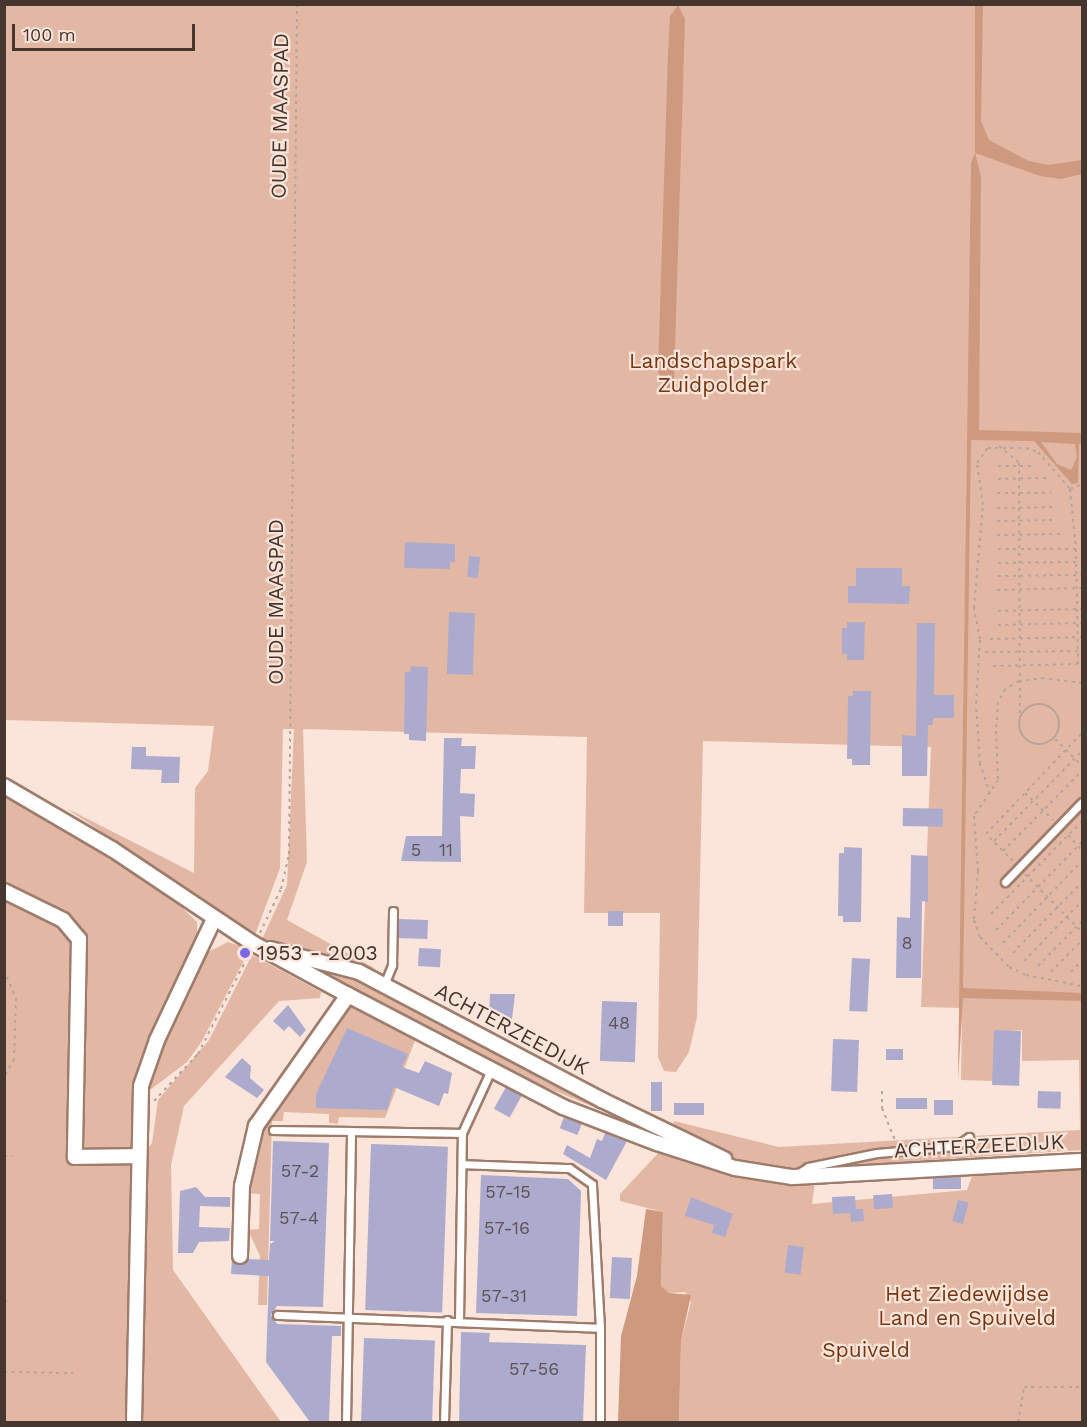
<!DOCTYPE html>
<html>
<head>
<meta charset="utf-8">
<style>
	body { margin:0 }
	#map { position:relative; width:1087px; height:1427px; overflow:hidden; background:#fbe4d9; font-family:"Work Sans",sans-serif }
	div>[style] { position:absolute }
	.green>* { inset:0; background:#e2b8a4 }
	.water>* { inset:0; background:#cd997f }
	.building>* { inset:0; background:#acabce; transform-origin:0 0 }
	.path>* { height:2px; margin-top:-1px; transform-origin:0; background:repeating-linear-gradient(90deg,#b7a39a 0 3px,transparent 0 7.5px) }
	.path>.ring { margin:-1px; padding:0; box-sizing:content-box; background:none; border:2px solid #b7a39a; border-radius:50% }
	.roads { filter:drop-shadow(2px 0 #9e7c6c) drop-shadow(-2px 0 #9e7c6c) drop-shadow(0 2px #9e7c6c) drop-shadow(0 -2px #9e7c6c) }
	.lane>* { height:7px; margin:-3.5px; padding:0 3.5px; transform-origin:3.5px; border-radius:3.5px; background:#fff }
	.street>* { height:14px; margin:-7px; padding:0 7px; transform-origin:7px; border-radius:7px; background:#fff }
	.dots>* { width:16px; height:16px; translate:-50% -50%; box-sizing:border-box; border:3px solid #fbe4d9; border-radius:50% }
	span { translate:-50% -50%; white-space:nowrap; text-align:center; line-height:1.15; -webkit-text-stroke:4.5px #fbe4d9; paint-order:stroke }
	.number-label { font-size:18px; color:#5f5357 }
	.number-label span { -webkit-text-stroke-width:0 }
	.street-label { font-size:21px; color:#45362f }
	.park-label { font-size:21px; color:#75350e }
	.poi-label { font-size:21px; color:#45362f }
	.left { translate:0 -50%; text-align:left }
	.frame { position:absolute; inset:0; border:6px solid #45362f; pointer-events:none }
	.scale { position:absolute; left:12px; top:24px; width:183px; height:27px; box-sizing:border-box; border:3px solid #45362f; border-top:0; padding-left:8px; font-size:18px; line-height:21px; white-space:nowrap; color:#45362f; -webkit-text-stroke:4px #fbe4d9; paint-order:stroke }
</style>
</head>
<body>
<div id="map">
	<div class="green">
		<i style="clip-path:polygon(5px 5px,1082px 5px,1082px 1150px,780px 1170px,742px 1162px,673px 1127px,674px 1121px,779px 1147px,1080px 1130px,1079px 1060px,1022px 1061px,1022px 1030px,996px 1031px,995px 1081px,961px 1080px,962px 1008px,921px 1007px,931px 747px,703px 741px,697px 1017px,689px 1052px,676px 1072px,664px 1071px,658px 1057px,660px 913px,584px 913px,587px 737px,303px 729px,307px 862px,287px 920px,376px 969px,262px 939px,287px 885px,294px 729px,283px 729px,280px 868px,255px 935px,66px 808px,194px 873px,195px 788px,208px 771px,214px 726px,5px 720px)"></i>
		<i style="clip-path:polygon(4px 793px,171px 897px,197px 922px,197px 937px,140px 1061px,133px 1094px,134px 1422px,5px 1422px)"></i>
		<i style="clip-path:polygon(228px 942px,250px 949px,202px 1041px,187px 1062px,146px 1093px,157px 1053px,208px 952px)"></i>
		<i style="clip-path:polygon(252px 955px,321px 992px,320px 998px,279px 1001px,184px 1106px,171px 1165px,173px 1270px,281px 1422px,139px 1422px,143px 1156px,152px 1143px,158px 1100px,209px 1040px)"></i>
		<i style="clip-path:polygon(289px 955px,350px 974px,700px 1151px,543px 1086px)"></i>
		<i style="clip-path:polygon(355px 1004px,416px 1038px,385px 1118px,339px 1117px,338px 1124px,329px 1123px,329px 1114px,284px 1112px,283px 1121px,272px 1121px,267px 1305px,258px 1305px,260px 1256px,248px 1230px,259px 1229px,260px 1194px,246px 1193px,256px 1138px,338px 1012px)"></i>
		<i style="clip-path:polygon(661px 1150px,769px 1180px,815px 1181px,812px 1204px,967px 1190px,974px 1171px,1082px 1163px,1082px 1422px,679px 1422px,681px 1341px,691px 1302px,685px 1292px,669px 1293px,661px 1286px,663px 1212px,620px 1201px,620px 1194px)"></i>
	</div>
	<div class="water">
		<i style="clip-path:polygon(678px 5px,685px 19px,674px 383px,668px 389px,658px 372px,668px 53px,670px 16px)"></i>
		<i style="clip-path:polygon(evenodd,983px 5px,981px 121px,989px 140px,1029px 161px,1048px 165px,1082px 160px,1082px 174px,1061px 179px,1040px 176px,975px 153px,981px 177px,979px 430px,1082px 433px,1082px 444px,1079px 444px,1078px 483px,1072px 484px,1034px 441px,971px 440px,963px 988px,1082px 993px,1082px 1001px,963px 998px,958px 1080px,971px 163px,975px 153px,975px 5px,983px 5px,1041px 442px,1075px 444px,1077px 457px,1071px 470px,1057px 464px,1041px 442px)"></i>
		<i style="clip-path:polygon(646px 1209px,663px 1212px,661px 1286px,669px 1293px,691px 1295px,681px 1341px,679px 1422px,618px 1422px,621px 1336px,637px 1276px)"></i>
	</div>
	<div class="building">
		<i style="clip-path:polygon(405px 542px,455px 544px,455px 562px,450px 562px,450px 569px,404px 568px)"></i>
		<i style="left:469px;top:556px;width:11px;height:21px;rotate:5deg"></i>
		<i style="clip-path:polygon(856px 568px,902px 568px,902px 586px,910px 586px,909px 604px,848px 603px,848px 586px,856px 586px)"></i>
		<i style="left:449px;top:612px;width:26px;height:62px;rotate:2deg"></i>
		<i style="clip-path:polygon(847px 622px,865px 622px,864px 660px,847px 660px,847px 654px,842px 654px,842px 628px,847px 628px)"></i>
		<i style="clip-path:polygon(917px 623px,935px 623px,934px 695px,954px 695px,954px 718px,933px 718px,933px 725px,928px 725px,927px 776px,902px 776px,902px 735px,916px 736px)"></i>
		<i style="clip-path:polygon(411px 666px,428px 667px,426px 741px,409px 740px,409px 734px,404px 734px,405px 672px,410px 672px)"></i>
		<i style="clip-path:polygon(853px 691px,871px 691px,870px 765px,852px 765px,852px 759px,847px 759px,848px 696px,853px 696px)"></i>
		<i style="clip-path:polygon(444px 738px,462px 738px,461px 746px,476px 746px,475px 769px,461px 769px,460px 793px,475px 794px,474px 817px,460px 816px,461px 862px,401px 861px,406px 836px,442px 836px)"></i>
		<i style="clip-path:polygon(132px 747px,146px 747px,146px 756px,180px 757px,179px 783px,161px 783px,162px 770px,131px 769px)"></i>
		<i style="left:903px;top:808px;width:40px;height:18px;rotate:1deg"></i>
		<i style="clip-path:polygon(844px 847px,862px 848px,861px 922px,843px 922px,843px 916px,838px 916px,839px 853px,844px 853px)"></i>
		<i style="clip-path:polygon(911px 855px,928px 856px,928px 902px,922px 901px,921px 978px,896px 978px,897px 917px,910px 918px)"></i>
		<i style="left:608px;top:911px;width:15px;height:15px"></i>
		<i style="left:398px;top:919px;width:30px;height:19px;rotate:2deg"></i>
		<i style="left:419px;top:948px;width:22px;height:18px;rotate:3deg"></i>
		<i style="left:852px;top:958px;width:18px;height:53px;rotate:3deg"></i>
		<i style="clip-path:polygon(490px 994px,515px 994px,512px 1019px,489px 1019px)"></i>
		<i style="left:602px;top:1001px;width:35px;height:60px;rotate:2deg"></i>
		<i style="clip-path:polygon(288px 1005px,306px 1030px,300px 1037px,289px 1026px,284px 1031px,273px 1021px)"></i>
		<i style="clip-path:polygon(347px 1028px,408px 1054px,402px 1067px,419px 1073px,425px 1061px,452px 1073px,448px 1094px,444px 1093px,439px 1106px,394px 1087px,387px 1110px,316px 1108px,316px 1094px)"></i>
		<i style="left:994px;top:1030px;width:27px;height:55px;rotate:2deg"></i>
		<i style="left:833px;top:1039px;width:26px;height:52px;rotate:2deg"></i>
		<i style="left:886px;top:1049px;width:17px;height:11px"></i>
		<i style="clip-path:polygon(242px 1058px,251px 1066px,250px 1078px,264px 1090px,257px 1098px,225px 1077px)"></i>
		<i style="left:651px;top:1082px;width:11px;height:29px"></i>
		<i style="left:506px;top:1087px;width:18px;height:25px;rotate:29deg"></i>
		<i style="left:1038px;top:1091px;width:23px;height:17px;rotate:2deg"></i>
		<i style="left:927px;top:1098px;width:11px;height:31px;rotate:90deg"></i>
		<i style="left:934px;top:1100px;width:19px;height:15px"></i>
		<i style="left:674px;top:1103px;width:30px;height:12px"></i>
		<i style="left:564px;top:1117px;width:19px;height:12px;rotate:21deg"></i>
		<i style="clip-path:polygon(605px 1133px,627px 1141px,606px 1180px,563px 1154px,567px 1145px,590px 1158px,597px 1139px,602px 1141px)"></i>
		<i style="clip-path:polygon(273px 1141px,329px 1143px,323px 1307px,277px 1306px,271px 1315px,277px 1324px,341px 1326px,341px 1336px,332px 1336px,329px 1422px,310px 1422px,266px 1362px,269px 1276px,231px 1274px,232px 1259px,240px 1265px,248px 1259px,269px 1260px,270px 1244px,275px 1241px,270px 1241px)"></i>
		<i style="left:371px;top:1144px;width:77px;height:166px;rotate:2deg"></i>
		<i style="clip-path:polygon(481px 1175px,568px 1179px,581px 1191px,577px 1316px,476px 1313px)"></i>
		<i style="left:961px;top:1177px;width:12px;height:28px;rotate:90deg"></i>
		<i style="clip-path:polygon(196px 1187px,205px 1197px,230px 1197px,230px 1207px,200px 1206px,199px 1227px,230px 1228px,229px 1241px,199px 1242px,193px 1253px,178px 1253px,180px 1191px)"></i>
		<i style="left:892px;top:1194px;width:14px;height:19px;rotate:86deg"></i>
		<i style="clip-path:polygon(855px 1196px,856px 1209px,863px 1209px,864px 1221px,851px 1222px,850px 1213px,833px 1214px,832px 1197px)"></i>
		<i style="clip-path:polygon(691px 1197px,733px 1214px,725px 1237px,712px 1233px,714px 1225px,685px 1216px)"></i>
		<i style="left:958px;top:1200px;width:11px;height:22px;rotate:15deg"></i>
		<i style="left:788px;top:1245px;width:16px;height:28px;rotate:7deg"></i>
		<i style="left:612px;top:1257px;width:20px;height:41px;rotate:3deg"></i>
		<i style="clip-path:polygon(461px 1332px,490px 1333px,489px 1342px,586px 1345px,583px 1422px,459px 1422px)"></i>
		<i style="left:364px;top:1338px;width:71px;height:84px;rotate:2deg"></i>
	</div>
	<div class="path">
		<i style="left:999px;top:446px;width:26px;rotate:40deg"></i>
		<i style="left:1019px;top:463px;width:253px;rotate:89.8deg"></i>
		<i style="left:998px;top:466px;width:35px"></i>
		<i style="left:998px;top:479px;width:48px;rotate:-1.2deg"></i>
		<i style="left:1070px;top:489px;width:60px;rotate:84.3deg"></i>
		<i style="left:997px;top:493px;width:54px"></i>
		<i style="left:997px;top:508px;width:59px;rotate:-1deg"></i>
		<i style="left:997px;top:521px;width:59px;rotate:-1deg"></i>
		<i style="left:997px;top:535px;width:63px;rotate:-0.9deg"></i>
		<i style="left:998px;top:563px;width:79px;rotate:-0.7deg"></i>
		<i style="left:998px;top:576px;width:84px;rotate:-0.7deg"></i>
		<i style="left:997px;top:590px;width:85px;rotate:-1.3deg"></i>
		<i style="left:998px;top:611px;width:84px;rotate:-1.4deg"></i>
		<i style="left:998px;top:625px;width:84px;rotate:-1.4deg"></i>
		<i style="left:990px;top:639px;width:92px;rotate:-1.2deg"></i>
		<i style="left:985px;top:652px;width:97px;rotate:-0.6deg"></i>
		<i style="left:993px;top:666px;width:85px;rotate:-1.3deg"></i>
		<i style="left:1078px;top:664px;width:115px;rotate:-91deg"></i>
		<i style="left:1076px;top:549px;width:79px;rotate:180deg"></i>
		<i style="left:1082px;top:683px;width:38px;rotate:-173deg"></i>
		<i style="left:1044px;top:678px;width:25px;rotate:173deg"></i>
		<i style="left:1019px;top:681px;width:16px;rotate:150deg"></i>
		<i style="left:1005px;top:689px;width:15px;rotate:118deg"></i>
		<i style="left:998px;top:702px;width:29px;rotate:94deg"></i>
		<i style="left:996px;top:731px;width:49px;rotate:87.7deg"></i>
		<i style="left:998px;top:780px;width:43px;rotate:123.7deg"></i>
		<i style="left:974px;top:816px;width:55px;rotate:85.8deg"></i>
		<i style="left:978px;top:871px;width:49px;rotate:94.7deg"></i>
		<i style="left:974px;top:920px;width:18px;rotate:71deg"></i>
		<i style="left:980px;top:937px;width:42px;rotate:46deg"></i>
		<i style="left:1009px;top:967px;width:19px;rotate:25deg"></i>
		<i style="left:1026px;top:975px;width:57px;rotate:11.1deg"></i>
		<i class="ring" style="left:1019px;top:704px;width:38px;height:38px"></i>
		<i style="left:1055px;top:739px;width:38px;rotate:45deg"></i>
		<i style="left:1025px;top:793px;width:39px;rotate:44deg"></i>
		<i style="left:990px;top:794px;width:32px;rotate:-108deg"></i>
		<i style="left:980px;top:764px;width:61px;rotate:-93.8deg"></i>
		<i style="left:976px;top:703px;width:64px;rotate:-86.4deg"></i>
		<i style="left:980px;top:639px;width:32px;rotate:-101deg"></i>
		<i style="left:974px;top:608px;width:103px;rotate:-85deg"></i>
		<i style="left:983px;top:505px;width:42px;rotate:-98.1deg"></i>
		<i style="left:977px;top:463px;width:19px;rotate:-54deg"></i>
		<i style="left:988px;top:448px;width:38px"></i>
		<i style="left:1026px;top:448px;width:13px;rotate:18deg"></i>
		<i style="left:1038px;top:452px;width:49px;rotate:49.1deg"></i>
		<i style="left:1070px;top:489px;width:13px;rotate:-23deg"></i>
		<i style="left:1068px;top:835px;width:21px;rotate:47deg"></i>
		<i style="left:994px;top:841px;width:126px;rotate:-45.6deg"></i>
		<i style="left:1003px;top:851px;width:112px;rotate:-45.4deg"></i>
		<i style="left:1013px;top:861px;width:38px;rotate:-135deg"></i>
		<i style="left:986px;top:834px;width:139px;rotate:-46.5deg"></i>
		<i style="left:1025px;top:874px;width:81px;rotate:45.5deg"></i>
		<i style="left:991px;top:914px;width:130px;rotate:-45.6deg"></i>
		<i style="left:996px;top:930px;width:123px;rotate:-45.7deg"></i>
		<i style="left:260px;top:933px;width:49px;rotate:-64.5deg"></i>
		<i style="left:281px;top:889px;width:36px;rotate:-77deg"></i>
		<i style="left:289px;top:854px;width:850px;rotate:-89.46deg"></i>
		<i style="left:1003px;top:943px;width:114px;rotate:-46.1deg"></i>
		<i style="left:1013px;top:953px;width:99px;rotate:-45.8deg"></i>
		<i style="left:1024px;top:961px;width:83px;rotate:-46deg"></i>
		<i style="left:1038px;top:966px;width:63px;rotate:-45.6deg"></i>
		<i style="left:4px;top:970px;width:30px;rotate:67deg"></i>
		<i style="left:16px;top:998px;width:61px;rotate:91.9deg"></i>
		<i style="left:14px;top:1059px;width:21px;rotate:118deg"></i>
		<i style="left:1051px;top:972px;width:45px;rotate:-45.9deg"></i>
		<i style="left:1071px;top:972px;width:16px;rotate:-47deg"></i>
		<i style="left:882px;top:1091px;width:17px;rotate:90deg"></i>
		<i style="left:882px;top:1108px;width:37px;rotate:68deg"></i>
		<i style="left:154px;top:1101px;width:64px;rotate:-46.9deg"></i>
		<i style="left:198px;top:1054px;width:112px;rotate:-63deg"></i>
		<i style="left:4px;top:1156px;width:8px"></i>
		<i style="left:4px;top:1301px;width:5px"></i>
		<i style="left:4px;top:1372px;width:69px;rotate:0.8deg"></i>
		<i style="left:1018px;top:1422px;width:36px;rotate:-80deg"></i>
		<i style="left:1024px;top:1387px;width:58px"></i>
	</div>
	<div class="roads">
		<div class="lane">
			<i style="left:1005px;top:882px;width:111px;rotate:-46.1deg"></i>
			<i style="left:384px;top:985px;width:22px;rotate:-68deg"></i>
			<i style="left:392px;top:965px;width:54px;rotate:-88.9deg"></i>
			<i style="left:273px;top:1130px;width:78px;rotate:0.7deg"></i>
			<i style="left:797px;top:1174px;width:13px;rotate:-32deg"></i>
			<i style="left:808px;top:1167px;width:70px;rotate:-11.5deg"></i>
			<i style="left:877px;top:1153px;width:79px;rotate:-5.1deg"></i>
			<i style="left:956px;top:1146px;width:16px;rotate:-35deg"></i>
			<i style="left:277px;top:1315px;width:323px;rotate:2.3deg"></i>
			<i style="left:600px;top:1328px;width:144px;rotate:-93.2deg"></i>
			<i style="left:592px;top:1184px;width:28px;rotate:-145deg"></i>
			<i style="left:569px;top:1168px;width:107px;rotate:-177.9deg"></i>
			<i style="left:459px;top:1320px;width:187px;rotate:-89.1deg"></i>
			<i style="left:462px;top:1133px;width:69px;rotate:-65.3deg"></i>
			<i style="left:600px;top:1328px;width:94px;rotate:90deg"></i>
			<i style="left:346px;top:1422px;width:291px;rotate:-89deg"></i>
			<i style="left:351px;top:1131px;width:111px;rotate:1deg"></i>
			<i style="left:444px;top:1422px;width:102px;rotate:-88.3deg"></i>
		</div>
		<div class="street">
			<i style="left:4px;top:786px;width:125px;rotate:30.3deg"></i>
			<i style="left:112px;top:849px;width:171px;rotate:33.8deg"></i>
			<i style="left:254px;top:944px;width:107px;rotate:28.5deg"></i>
			<i style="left:348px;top:995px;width:242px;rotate:27.5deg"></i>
			<i style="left:563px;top:1107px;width:101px;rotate:21deg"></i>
			<i style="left:657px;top:1143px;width:82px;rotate:17.8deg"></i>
			<i style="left:735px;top:1168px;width:58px;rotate:9deg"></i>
			<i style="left:792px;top:1177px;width:290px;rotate:-3.2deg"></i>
			<i style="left:4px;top:891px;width:66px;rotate:26.2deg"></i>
			<i style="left:63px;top:920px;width:25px;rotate:50deg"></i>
			<i style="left:79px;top:939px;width:218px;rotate:91.1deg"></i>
			<i style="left:75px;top:1157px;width:63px;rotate:-0.9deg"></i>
			<i style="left:270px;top:949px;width:92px;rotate:14.5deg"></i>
			<i style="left:359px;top:972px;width:275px;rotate:27.8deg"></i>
			<i style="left:602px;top:1100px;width:136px;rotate:25.8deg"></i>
			<i style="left:240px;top:1256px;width:70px;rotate:-88.4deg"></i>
			<i style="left:242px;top:1186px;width:62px;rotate:-76.9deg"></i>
			<i style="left:256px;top:1126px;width:160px;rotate:-54.9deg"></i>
			<i style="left:134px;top:1422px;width:336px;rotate:-88.8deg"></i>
			<i style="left:141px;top:1086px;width:49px;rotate:-70.8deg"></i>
			<i style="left:157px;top:1040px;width:134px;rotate:-64.8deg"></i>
		</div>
	</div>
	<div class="dots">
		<i style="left:245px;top:953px;background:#7968e3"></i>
	</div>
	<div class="number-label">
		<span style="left:416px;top:850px">5</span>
		<span style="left:446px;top:850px">11</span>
		<span style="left:907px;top:943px">8</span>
		<span style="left:619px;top:1023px">48</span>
		<span style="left:300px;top:1171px">57-2</span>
		<span style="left:508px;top:1192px">57-15</span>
		<span style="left:299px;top:1218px">57-4</span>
		<span style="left:507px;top:1228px">57-16</span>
		<span style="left:504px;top:1296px">57-31</span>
		<span style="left:534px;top:1369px">57-56</span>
	</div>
	<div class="street-label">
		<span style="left:280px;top:116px;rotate:-89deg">OUDE MAASPAD</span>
		<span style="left:276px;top:602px;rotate:-90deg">OUDE MAASPAD</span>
		<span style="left:512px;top:1029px;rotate:28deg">ACHTERZEEDIJK</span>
		<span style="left:979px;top:1146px;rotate:-3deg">ACHTERZEEDIJK</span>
	</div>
	<div class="park-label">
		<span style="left:713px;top:373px">Landschapspark<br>Zuidpolder</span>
		<span style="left:967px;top:1306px">Het Ziedewijdse<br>Land en Spuiveld</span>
		<span style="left:866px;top:1350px">Spuiveld</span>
	</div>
	<div class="poi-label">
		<span class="left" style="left:257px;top:953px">1953 - 2003</span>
	</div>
	<div class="frame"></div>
	<div class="scale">100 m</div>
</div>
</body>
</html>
